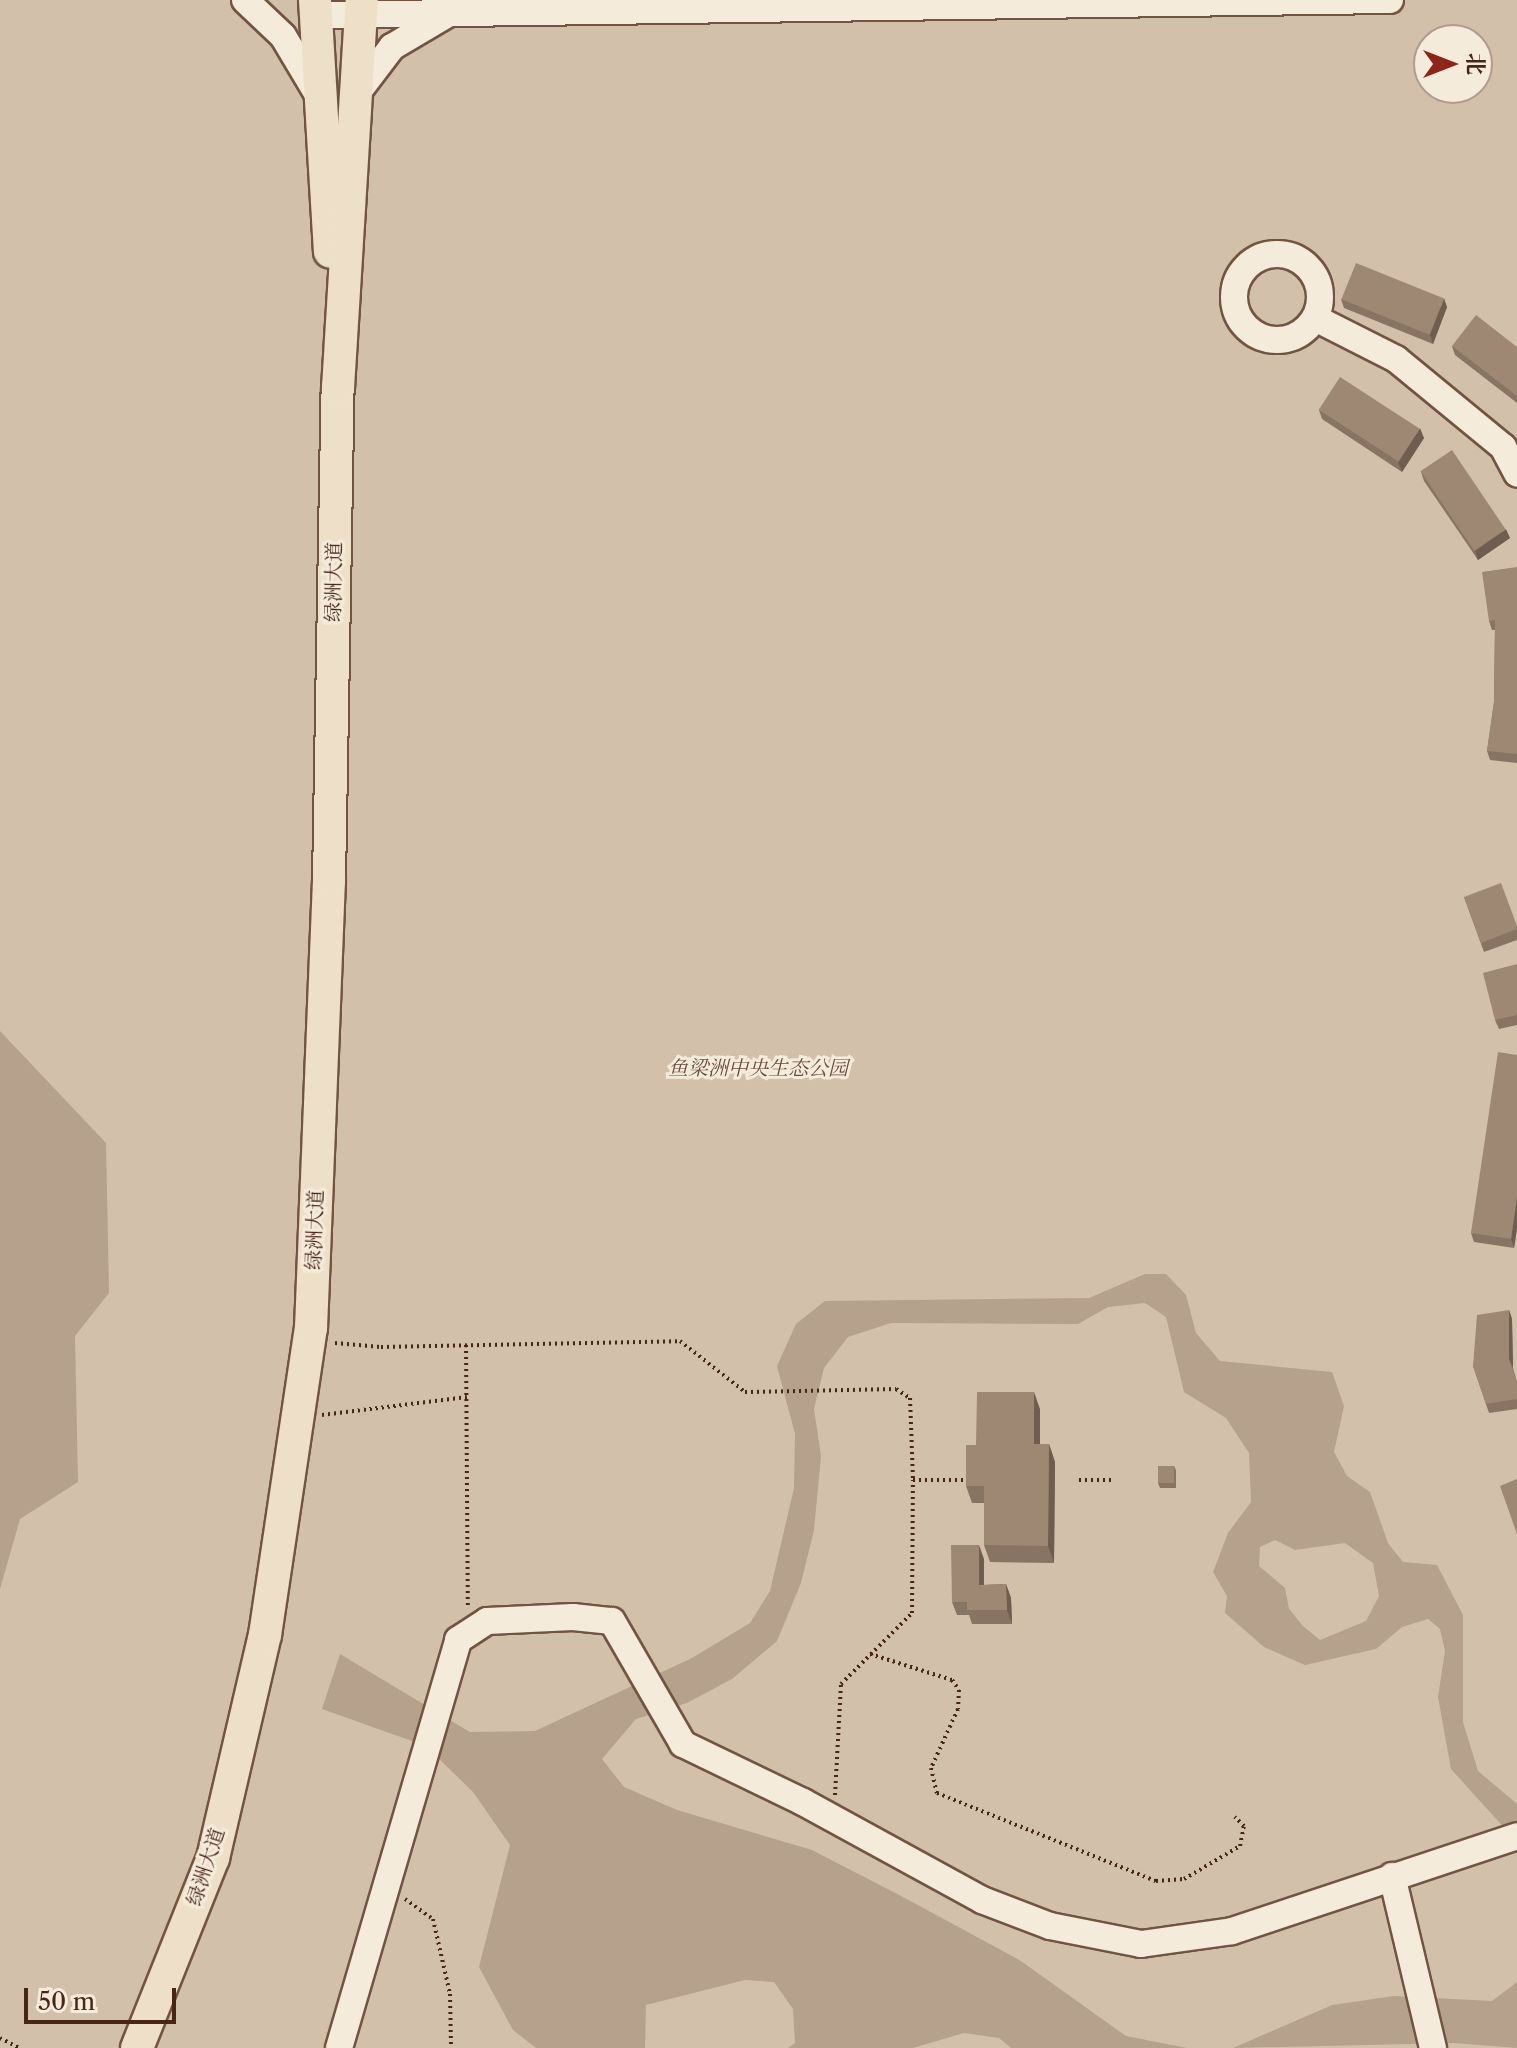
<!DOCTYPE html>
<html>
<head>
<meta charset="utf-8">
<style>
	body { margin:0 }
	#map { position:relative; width:1517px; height:2048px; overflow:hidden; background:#eee0c8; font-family:"Libre Caslon Text","Noto Serif SC",serif }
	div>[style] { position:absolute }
	.green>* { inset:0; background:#d2c0aa }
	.water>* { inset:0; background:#b6a18c }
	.path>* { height:4px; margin-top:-2px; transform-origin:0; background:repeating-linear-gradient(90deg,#482617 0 2px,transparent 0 6px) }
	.roads { filter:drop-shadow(2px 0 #725443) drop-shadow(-2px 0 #725443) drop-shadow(0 2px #725443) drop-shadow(0 -2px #725443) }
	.minor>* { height:26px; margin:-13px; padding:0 13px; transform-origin:13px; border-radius:13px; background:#f4ebdb }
	.minor>.ring { margin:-13px; padding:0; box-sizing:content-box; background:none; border:26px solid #f4ebdb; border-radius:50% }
	.major>* { height:32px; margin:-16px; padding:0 16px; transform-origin:16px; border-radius:16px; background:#eee0c8 }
	.wall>* { inset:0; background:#887463 }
	.shaded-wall>* { inset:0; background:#6f5e50 }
	.building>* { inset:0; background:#9e8773; transform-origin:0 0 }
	span { translate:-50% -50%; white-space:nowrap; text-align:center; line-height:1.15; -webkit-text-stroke:6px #f4ebdb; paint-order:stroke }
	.street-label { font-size:20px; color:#482617 }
	.park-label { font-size:20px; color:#6a4c3c; font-style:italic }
	.north { position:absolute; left:1413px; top:24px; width:80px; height:80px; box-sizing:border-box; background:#f4ebdb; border:2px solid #af9c8d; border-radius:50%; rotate:90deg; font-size:22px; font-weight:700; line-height:32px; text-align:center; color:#482617 }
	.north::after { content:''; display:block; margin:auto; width:28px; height:36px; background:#8f2418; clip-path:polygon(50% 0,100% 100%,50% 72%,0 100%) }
	.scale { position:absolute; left:24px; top:1988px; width:152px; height:36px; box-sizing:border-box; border:4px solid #482617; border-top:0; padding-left:10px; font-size:24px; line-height:28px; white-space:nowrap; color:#482617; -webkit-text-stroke:6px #f4ebdb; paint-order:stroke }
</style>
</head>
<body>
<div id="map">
	<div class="green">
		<i style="clip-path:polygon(evenodd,0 0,1517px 0,1517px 2048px,0 2048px,0 0,1429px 40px,1477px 40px,1477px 88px,1429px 88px,1429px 40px)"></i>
	</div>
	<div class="water">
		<i style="clip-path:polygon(0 1031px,106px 1143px,109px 1293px,75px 1336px,78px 1482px,20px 1519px,0 1589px)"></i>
		<i style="clip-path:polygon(evenodd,1145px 1274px,1166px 1274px,1186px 1295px,1196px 1333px,1220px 1361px,1332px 1372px,1344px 1406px,1334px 1452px,1347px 1476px,1370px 1492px,1388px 1543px,1403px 1562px,1437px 1565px,1463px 1615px,1463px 1722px,1478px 1771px,1517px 1804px,1517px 1842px,1451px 1769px,1438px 1697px,1445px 1651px,1440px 1629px,1428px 1619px,1402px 1627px,1376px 1649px,1305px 1665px,1264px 1647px,1225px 1613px,1227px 1596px,1213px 1572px,1228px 1533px,1251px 1502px,1249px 1453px,1226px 1418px,1184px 1392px,1166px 1317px,1145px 1303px,1108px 1307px,1078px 1324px,891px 1323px,848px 1337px,824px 1368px,814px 1409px,821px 1456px,814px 1530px,801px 1583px,777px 1641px,732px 1679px,687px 1703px,636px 1719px,602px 1759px,624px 1787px,677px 1810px,812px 1850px,903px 1897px,1021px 1961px,1126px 2036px,1187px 2048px,1011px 2048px,999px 2038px,964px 2033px,913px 2048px,788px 2048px,795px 2043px,793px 2009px,774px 1982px,745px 1980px,646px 2005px,645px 2048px,536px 2048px,513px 2030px,479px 1967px,510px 1845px,473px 1792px,426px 1746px,322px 1709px,340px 1654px,470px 1732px,535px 1731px,692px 1658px,750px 1623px,770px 1591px,794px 1488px,795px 1434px,777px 1366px,796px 1324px,825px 1301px,1089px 1298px,1145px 1274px,1275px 1540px,1295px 1550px,1345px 1543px,1373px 1563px,1379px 1596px,1366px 1621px,1320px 1640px,1303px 1626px,1289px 1609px,1285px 1588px,1259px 1566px,1260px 1547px,1275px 1540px)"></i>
		<i style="clip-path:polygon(1517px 1982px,1517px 2048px,1453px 2043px,1233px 2048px,1332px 2005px,1394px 1996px,1492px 2001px)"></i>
	</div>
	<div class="path">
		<i style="left:335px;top:1343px;width:46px;rotate:5deg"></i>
		<i style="left:381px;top:1347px;width:299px;rotate:-1.1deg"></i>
		<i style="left:680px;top:1341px;width:83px;rotate:38.1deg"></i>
		<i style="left:745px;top:1392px;width:151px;rotate:-1.1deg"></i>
		<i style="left:896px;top:1389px;width:17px;rotate:33deg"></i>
		<i style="left:910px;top:1398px;width:82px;rotate:87.9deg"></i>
		<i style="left:466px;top:1345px;width:262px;rotate:89.6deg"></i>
		<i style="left:322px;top:1415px;width:146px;rotate:-7.1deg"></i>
		<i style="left:1079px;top:1480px;width:35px"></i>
		<i style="left:870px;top:1654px;width:86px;rotate:17.6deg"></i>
		<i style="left:952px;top:1680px;width:12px;rotate:55deg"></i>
		<i style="left:959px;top:1690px;width:19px;rotate:93deg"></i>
		<i style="left:958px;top:1709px;width:65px;rotate:114.6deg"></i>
		<i style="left:931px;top:1768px;width:26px;rotate:77deg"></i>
		<i style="left:937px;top:1793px;width:236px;rotate:21.9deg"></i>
		<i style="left:1156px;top:1881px;width:28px;rotate:-4deg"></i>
		<i style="left:1184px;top:1879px;width:65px;rotate:-30.5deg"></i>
		<i style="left:1240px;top:1846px;width:20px;rotate:-79deg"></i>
		<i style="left:1244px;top:1826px;width:13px;rotate:-135deg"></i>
		<i style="left:835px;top:1795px;width:111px;rotate:-86.9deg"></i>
		<i style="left:841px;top:1684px;width:100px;rotate:-45deg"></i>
		<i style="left:912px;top:1613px;width:133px;rotate:-89.6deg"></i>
		<i style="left:913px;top:1480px;width:57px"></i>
		<i style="left:405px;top:1899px;width:34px;rotate:36deg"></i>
		<i style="left:433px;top:1919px;width:77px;rotate:77.2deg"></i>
		<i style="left:450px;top:1994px;width:54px;rotate:88.9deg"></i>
		<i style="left:0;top:2038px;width:22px;rotate:27deg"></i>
	</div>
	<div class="roads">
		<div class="minor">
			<i style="left:245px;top:0;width:52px;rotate:43.5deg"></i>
			<i style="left:283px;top:36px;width:72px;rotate:59.2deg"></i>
			<i style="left:315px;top:15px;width:1075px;rotate:-0.8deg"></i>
			<i style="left:357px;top:93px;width:58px;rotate:-52.7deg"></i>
			<i style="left:392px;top:47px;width:63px;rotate:-30.7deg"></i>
			<i class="ring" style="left:1234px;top:254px;width:60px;height:60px"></i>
			<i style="left:1315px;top:318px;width:91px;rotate:26.8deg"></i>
			<i style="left:1396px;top:359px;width:139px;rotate:39.4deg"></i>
			<i style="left:1503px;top:447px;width:30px;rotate:62deg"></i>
			<i style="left:1392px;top:1876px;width:177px;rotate:76.6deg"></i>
			<i style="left:339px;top:2048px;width:425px;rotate:-73.7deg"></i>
			<i style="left:458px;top:1640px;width:35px;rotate:-33deg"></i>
			<i style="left:487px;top:1621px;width:86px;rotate:-2.7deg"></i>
			<i style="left:573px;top:1617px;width:39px;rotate:6deg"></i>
			<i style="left:612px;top:1621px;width:142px;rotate:60deg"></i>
			<i style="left:683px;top:1744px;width:133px;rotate:25.8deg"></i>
			<i style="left:803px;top:1802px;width:204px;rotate:28.7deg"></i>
			<i style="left:982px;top:1900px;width:73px;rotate:20.9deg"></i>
			<i style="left:1050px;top:1926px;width:93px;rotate:11.2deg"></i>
			<i style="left:1141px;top:1944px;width:92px;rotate:-8.1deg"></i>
			<i style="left:1232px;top:1931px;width:300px;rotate:-18.4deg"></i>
		</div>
		<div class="major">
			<i style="left:315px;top:0;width:252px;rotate:86.6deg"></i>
			<i style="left:137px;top:2048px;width:205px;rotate:-68.2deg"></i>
			<i style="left:213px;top:1858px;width:229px;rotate:-76.9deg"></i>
			<i style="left:265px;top:1635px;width:310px;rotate:-81.5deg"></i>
			<i style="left:311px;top:1328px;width:447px;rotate:-87.7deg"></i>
			<i style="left:329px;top:881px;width:493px;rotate:-89deg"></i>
			<i style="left:338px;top:388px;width:389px;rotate:-86.5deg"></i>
		</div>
	</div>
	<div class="wall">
		<i style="clip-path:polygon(1341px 299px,1447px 307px,1433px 344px,1344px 308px)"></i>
		<i style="clip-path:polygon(1452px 346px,1517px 347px,1517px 403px,1455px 355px)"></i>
		<i style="clip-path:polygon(1319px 410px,1424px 438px,1402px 472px,1322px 419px)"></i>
		<i style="clip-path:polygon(1421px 472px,1510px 538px,1478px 560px,1424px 481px)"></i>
		<i style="clip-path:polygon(1517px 567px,1517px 763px,1490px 760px,1487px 751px,1494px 702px,1495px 630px,1492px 630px,1489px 621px)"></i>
		<i style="clip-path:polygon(1464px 897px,1517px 926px,1517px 940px,1484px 952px)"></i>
		<i style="clip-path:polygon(1517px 964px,1517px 1025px,1499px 1029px,1495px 1020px)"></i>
		<i style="clip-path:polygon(1517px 1055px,1517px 1228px,1514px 1248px,1474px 1242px,1471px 1233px)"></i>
		<i style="clip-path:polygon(1509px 1310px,1512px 1319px,1513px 1368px,1517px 1382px,1517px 1409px,1489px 1413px,1473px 1366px)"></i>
		<i style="clip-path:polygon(1040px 1409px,1040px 1444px,1049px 1444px,1055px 1462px,1054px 1563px,990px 1562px,984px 1545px,984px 1503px,972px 1503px,966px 1486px,976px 1445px)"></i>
		<i style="clip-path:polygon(1174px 1466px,1176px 1470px,1176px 1488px,1160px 1488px,1158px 1483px)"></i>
		<i style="clip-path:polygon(984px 1559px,984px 1585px,1006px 1584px,1011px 1598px,1012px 1624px,972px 1624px,969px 1615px,957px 1615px,952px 1602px)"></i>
	</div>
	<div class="shaded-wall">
		<i style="clip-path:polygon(1444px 298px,1447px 307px,1433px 344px,1430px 335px)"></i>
		<i style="clip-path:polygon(1420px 428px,1424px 438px,1402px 472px,1398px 463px)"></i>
		<i style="clip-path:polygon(1506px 529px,1510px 538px,1478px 560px,1475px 551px)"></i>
		<i style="clip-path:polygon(1517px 1197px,1517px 1228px,1514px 1248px,1511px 1239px)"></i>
		<i style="clip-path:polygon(1509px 1310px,1512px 1319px,1513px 1368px,1509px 1359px)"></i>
		<i style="clip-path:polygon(1034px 1392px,1040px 1409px,1040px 1461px,1034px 1444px)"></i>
		<i style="clip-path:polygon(1049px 1444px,1055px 1462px,1054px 1563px,1048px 1546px)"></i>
		<i style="clip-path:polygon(979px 1545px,984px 1559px,984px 1598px,979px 1585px)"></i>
		<i style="clip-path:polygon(1006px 1584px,1011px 1598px,1012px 1624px,1007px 1610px)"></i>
	</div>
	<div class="building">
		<i style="left:1356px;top:263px;width:95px;height:39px;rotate:22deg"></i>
		<i style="clip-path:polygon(1476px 315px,1517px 347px,1517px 396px,1452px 346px)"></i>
		<i style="left:1340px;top:377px;width:95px;height:39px;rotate:33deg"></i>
		<i style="left:1452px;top:450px;width:96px;height:38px;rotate:56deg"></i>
		<i style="clip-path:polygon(1517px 567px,1517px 754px,1487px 751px,1494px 702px,1495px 620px,1489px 621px,1482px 572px)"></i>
		<i style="clip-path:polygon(1501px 883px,1517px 926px,1517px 929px,1481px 943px,1464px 897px)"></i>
		<i style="clip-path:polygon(1517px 964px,1517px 1015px,1495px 1020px,1483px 973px)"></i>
		<i style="clip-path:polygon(1498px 1052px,1517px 1055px,1517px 1197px,1511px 1239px,1471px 1233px)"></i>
		<i style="clip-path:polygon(1509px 1310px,1509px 1359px,1517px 1383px,1517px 1399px,1486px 1404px,1473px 1366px,1477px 1315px)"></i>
		<i style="clip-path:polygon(977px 1392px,1034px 1392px,1034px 1444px,1049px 1444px,1048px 1546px,984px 1545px,984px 1486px,966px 1486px,966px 1445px,976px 1445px)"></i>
		<i style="left:1158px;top:1466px;width:16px;height:17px"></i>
		<i style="clip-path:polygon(1517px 1479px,1517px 1534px,1500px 1486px)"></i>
		<i style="clip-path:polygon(951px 1545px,979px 1545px,979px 1585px,1006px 1584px,1007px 1610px,967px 1610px,967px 1602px,952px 1602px)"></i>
	</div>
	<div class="street-label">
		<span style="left:334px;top:582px;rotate:-89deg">绿洲大道</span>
		<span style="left:315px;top:1230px;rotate:-88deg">绿洲大道</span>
		<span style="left:206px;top:1867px;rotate:-72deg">绿洲大道</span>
	</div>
	<div class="park-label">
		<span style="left:758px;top:1068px">鱼梁洲中央生态公园</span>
	</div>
	<div class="north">北</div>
	<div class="scale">50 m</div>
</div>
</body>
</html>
